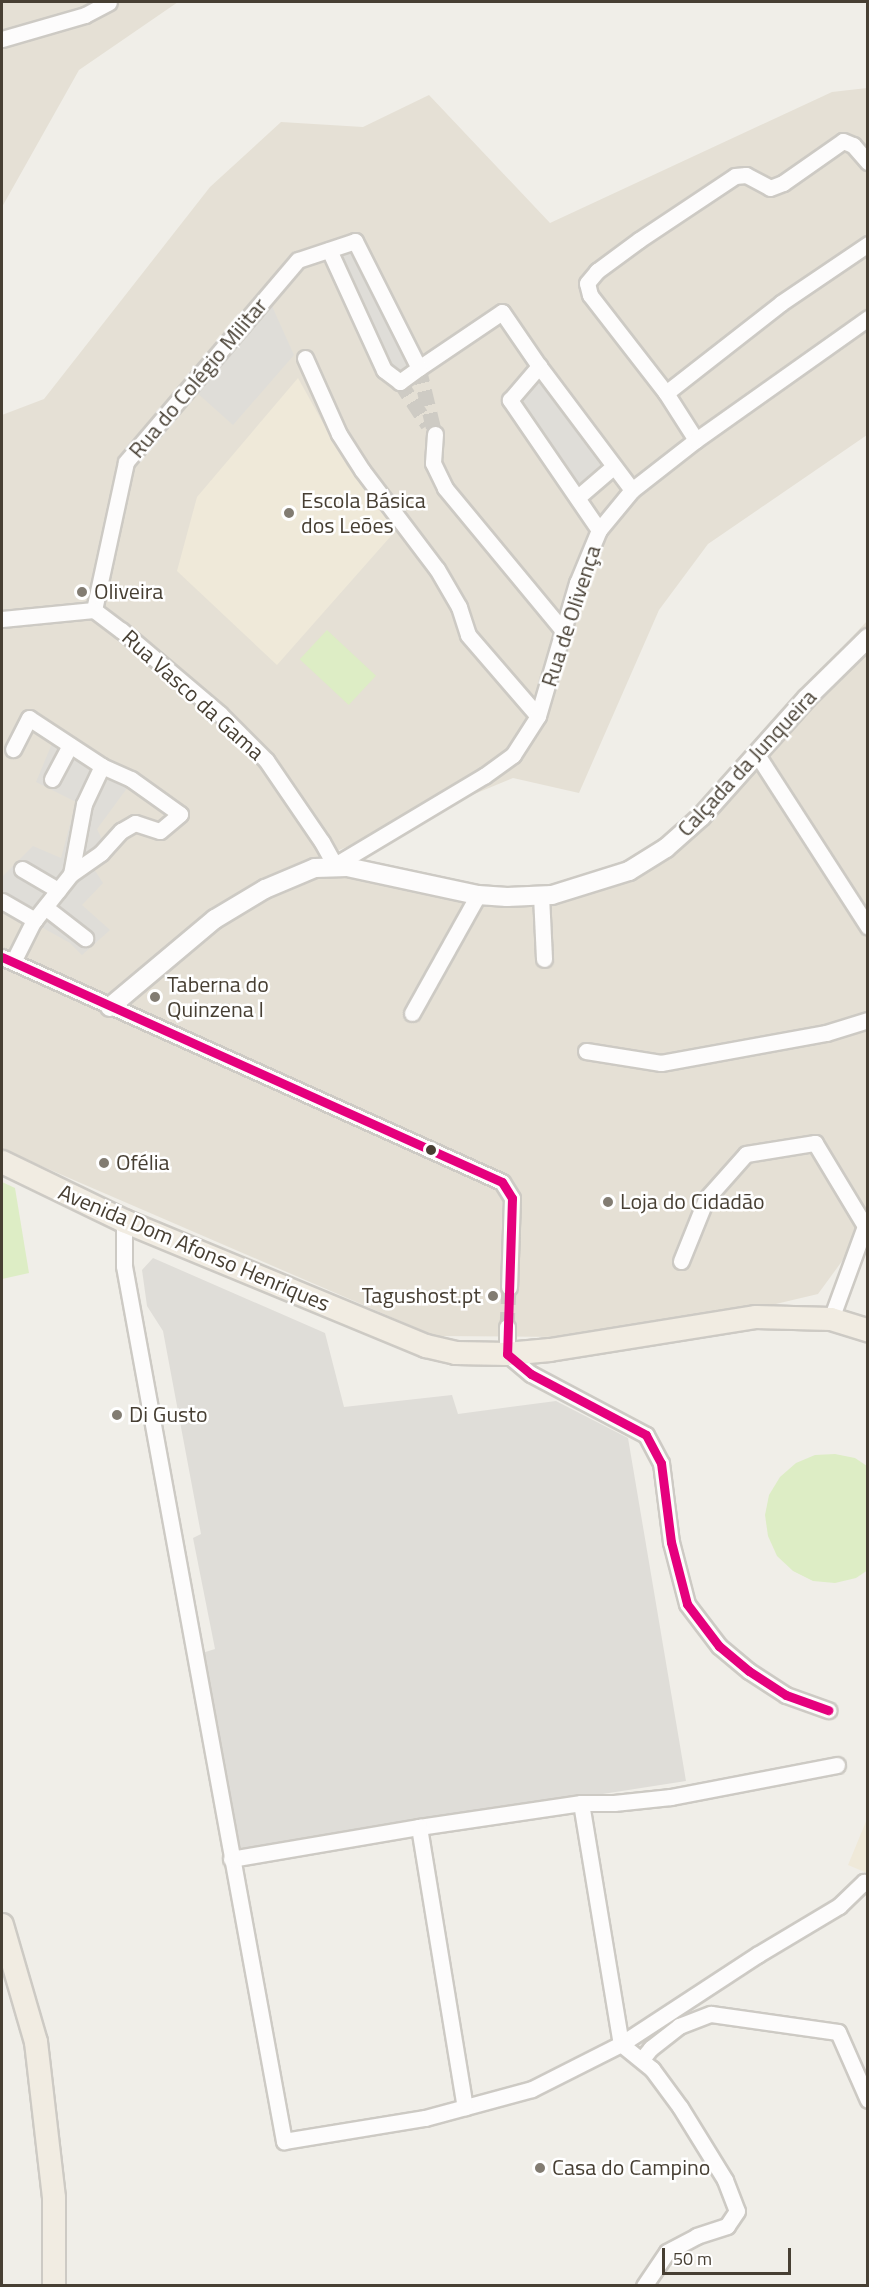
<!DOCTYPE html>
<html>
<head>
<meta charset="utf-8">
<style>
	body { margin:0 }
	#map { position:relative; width:869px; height:2287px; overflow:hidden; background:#f0eee8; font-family:"Titillium Web",sans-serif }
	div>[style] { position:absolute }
	.residential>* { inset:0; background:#e5e0d5 }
	.education>* { inset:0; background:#efe9d9 }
	.green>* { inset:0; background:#ddedc5; transform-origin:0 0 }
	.parking>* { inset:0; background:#dfddd8 }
	.minor-tunnel>* { height:15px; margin-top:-7.5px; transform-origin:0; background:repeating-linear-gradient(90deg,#cecbc4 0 15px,transparent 0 23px) }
	.roads { filter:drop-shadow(2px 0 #cdcac4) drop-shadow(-2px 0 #cdcac4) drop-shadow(0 2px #cdcac4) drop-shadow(0 -2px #cdcac4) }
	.minor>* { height:15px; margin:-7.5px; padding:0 7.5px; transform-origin:7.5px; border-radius:7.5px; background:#fdfcfc }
	.tertiary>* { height:18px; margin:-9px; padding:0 9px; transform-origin:9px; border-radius:9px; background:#fdfcfc }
	.primary>* { height:22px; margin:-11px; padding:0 11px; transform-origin:11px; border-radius:11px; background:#f1ece2 }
	.bus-1>* { height:9px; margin:-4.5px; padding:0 4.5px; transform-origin:4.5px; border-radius:4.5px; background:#e5007d }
	.dots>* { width:16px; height:16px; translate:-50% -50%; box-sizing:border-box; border:3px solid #fff; border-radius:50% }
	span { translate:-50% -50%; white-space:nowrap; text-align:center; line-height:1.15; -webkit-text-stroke:5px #fff; paint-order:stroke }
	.street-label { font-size:22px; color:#473f33 }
	.poi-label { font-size:22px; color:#473f33 }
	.left { translate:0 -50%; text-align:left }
	.right { translate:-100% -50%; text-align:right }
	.frame { position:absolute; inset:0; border:3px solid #473f33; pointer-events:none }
	.scale { position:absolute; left:662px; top:2248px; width:129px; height:27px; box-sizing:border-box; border:3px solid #473f33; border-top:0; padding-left:8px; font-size:18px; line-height:21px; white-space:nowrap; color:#473f33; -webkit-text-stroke:4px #fff; paint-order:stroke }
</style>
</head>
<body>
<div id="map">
	<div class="residential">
		<i style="clip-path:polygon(2px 2px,178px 2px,79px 70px,2px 207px)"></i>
		<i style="clip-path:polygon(867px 88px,867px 435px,708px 544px,659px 610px,579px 793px,513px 778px,320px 858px,222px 907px,100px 1001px,2px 956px,2px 415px,44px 399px,210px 187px,281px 122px,363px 127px,429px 95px,550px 223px,832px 92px)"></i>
		<i style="clip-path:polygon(867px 621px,867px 1227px,818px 1294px,754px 1309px,562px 1337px,435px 1336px,2px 1149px,2px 962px,99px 1008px,226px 912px,338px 865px,506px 894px,613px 879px,706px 817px,764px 731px)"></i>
	</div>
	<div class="education">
		<i style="clip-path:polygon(298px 378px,347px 466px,398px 528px,277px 665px,177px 571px,197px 497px)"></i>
		<i style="clip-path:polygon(867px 1819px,867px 1873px,848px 1865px)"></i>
	</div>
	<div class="green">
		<i style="left:327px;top:630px;width:67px;height:40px;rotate:43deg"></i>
		<i style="clip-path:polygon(2px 1182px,15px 1188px,29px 1273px,2px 1279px)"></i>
		<i style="clip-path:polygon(835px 1454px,855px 1458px,867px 1466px,868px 1570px,856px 1578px,835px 1583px,813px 1581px,793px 1571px,777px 1556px,768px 1536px,765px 1515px,769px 1495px,780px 1477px,796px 1463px,815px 1455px)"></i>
	</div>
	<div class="parking">
		<i style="clip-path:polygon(355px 241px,419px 368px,400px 382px,384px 370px,329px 250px)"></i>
		<i style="clip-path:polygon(272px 306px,294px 355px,233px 425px,196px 392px)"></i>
		<i style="clip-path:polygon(539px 366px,613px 467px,578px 497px,510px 400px)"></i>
		<i style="clip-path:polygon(58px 729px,136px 776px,97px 829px,109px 854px,94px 869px,103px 883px,82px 905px,110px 930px,82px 955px,70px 943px,2px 905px,2px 877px,33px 846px,61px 858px,76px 802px,36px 782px)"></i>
		<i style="clip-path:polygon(153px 1258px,325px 1333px,344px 1407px,452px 1395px,458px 1414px,556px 1401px,628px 1438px,686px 1781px,236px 1851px,202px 1653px,215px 1649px,193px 1538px,201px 1534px,163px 1331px,147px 1306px,142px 1270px)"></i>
	</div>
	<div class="minor-tunnel">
		<i style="left:419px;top:368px;width:68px;rotate:76.4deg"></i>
		<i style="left:400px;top:382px;width:51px;rotate:56.9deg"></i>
		<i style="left:507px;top:1327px;width:40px;rotate:-87.1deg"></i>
	</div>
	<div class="roads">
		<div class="minor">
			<i style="left:2px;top:39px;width:86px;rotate:-16.1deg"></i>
			<i style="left:85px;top:15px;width:27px;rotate:-28deg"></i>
			<i style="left:305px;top:358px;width:83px;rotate:65.9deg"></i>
			<i style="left:339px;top:434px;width:43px;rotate:57.4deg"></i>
			<i style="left:362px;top:470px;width:124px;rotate:52.9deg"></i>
			<i style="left:437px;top:569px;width:44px;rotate:59.9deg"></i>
			<i style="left:459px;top:607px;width:29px;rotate:72deg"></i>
			<i style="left:468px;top:635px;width:107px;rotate:49.2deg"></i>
			<i style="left:419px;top:368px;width:100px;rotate:-34deg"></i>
			<i style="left:502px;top:312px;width:65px;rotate:55.6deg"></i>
			<i style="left:666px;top:393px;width:146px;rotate:-38deg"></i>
			<i style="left:781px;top:303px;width:105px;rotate:-34.1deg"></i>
			<i style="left:435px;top:434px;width:29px;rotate:94deg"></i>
			<i style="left:433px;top:463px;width:28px;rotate:64deg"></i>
			<i style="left:445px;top:488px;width:187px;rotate:50.4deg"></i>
			<i style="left:696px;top:440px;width:56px;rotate:-122.6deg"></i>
			<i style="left:666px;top:393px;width:124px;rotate:-127.8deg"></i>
			<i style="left:590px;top:295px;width:12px;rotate:-104deg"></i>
			<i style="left:587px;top:283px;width:16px;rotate:-50deg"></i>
			<i style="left:597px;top:271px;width:52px;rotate:-36.4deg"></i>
			<i style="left:639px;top:240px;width:115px;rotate:-33.7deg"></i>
			<i style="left:735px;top:176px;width:11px;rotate:-5deg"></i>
			<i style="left:746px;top:175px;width:27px;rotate:28deg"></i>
			<i style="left:770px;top:188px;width:14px;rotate:-21deg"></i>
			<i style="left:783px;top:183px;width:73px;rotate:-35deg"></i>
			<i style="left:843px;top:141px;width:11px;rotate:22deg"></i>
			<i style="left:853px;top:145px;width:23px;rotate:49deg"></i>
			<i style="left:578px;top:497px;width:46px;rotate:-40.6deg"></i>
			<i style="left:599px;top:530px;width:158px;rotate:-124.4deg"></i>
			<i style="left:510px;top:400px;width:45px;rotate:-49.5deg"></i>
			<i style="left:539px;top:366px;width:155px;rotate:53.1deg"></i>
			<i style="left:94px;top:610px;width:151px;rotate:-77.8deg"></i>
			<i style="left:126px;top:462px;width:265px;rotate:-49.6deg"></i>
			<i style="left:298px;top:260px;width:60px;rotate:-18.4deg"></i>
			<i style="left:355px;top:241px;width:142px;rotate:63.3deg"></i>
			<i style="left:419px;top:368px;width:24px;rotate:144deg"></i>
			<i style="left:400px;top:382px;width:20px;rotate:-143deg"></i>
			<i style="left:384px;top:370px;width:132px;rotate:-114.6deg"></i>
			<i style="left:2px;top:619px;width:92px;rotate:-5.6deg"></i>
			<i style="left:94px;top:610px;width:34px;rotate:37deg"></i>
			<i style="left:121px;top:630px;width:130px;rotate:40.3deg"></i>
			<i style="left:220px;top:714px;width:65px;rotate:45deg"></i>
			<i style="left:266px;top:760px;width:99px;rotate:55.7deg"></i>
			<i style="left:322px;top:842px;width:26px;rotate:61deg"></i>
			<i style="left:335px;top:865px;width:174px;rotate:-30.9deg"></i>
			<i style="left:484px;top:776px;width:36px;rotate:-36deg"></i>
			<i style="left:513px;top:755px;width:46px;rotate:-57.3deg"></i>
			<i style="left:538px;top:716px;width:139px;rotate:-73.7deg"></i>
			<i style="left:577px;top:583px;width:57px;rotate:-67.5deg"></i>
			<i style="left:599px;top:530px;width:52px;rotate:-50.5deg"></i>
			<i style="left:632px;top:490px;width:81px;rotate:-38deg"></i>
			<i style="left:696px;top:440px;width:211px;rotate:-35.3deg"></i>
			<i style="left:758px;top:756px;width:203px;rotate:57.2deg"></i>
			<i style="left:52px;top:779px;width:38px;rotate:-62deg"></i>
			<i style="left:22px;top:869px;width:42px;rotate:30.3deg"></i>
			<i style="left:71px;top:874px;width:37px;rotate:-35deg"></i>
			<i style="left:101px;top:853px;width:30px;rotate:-48deg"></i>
			<i style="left:121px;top:831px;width:16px;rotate:-30deg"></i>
			<i style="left:135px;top:823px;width:26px;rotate:18deg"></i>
			<i style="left:160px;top:831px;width:26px;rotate:-40deg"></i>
			<i style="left:180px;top:814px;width:60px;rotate:-144.5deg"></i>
			<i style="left:131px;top:779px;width:32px;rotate:-156deg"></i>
			<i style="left:541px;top:895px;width:64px;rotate:87.3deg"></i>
			<i style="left:2px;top:901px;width:38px;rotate:30deg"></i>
			<i style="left:45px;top:907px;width:51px;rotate:37.8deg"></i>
			<i style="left:2px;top:957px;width:548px;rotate:24.23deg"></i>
			<i style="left:502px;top:1182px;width:19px;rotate:58deg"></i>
			<i style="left:512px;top:1198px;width:89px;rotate:91.9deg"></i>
			<i style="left:13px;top:962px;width:45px;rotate:-63.4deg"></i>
			<i style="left:33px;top:922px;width:61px;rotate:-51.6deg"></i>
			<i style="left:71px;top:874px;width:71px;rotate:-79.5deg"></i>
			<i style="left:84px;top:804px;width:42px;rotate:-64.7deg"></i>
			<i style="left:102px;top:766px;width:87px;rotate:-146.7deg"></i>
			<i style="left:29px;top:718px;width:35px;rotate:117deg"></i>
			<i style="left:412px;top:1013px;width:135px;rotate:-60.8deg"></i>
			<i style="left:586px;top:1051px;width:76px;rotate:9.1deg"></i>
			<i style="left:661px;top:1063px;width:168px;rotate:-10.3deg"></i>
			<i style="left:826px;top:1033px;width:44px;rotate:-17.2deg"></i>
			<i style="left:124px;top:1221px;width:45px;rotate:90deg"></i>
			<i style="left:124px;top:1266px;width:890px;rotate:79.64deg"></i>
			<i style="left:284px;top:2141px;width:143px;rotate:-9.3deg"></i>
			<i style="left:425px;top:2118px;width:111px;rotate:-15.2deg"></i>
			<i style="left:532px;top:2089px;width:100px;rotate:-26.8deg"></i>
			<i style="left:621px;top:2044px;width:163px;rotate:-33.2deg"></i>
			<i style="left:757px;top:1955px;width:96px;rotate:-30.9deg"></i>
			<i style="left:839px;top:1906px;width:35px;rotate:-44deg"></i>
			<i style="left:864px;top:1882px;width:4px;rotate:27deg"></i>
			<i style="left:681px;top:1261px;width:67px;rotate:-68deg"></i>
			<i style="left:706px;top:1199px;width:60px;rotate:-48.4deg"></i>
			<i style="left:746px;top:1154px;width:70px;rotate:-9.1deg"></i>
			<i style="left:815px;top:1143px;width:97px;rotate:58.9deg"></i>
			<i style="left:831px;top:1319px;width:99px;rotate:-69.9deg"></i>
			<i style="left:865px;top:1226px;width:3px"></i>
			<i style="left:507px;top:1327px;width:27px;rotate:90deg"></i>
			<i style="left:507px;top:1354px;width:31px;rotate:40deg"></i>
			<i style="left:531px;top:1374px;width:130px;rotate:27.9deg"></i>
			<i style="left:646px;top:1435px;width:32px;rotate:62deg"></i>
			<i style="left:661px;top:1463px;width:80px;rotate:82.8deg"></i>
			<i style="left:671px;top:1542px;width:64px;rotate:75.5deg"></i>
			<i style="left:687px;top:1604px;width:53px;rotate:52.7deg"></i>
			<i style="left:719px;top:1646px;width:39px;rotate:40deg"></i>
			<i style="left:749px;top:1671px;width:44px;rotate:33deg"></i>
			<i style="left:786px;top:1695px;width:45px;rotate:19.7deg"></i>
			<i style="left:581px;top:1803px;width:244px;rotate:80.6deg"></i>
			<i style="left:419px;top:1827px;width:164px;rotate:-8.4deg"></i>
			<i style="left:581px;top:1803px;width:33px"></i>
			<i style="left:614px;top:1803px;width:57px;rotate:-6deg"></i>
			<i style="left:671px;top:1797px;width:169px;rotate:-10.9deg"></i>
			<i style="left:231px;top:1859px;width:191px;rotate:-9.7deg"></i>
			<i style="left:419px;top:1827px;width:284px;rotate:80.7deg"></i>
			<i style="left:621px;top:2044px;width:40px;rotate:39deg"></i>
			<i style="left:652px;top:2069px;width:47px;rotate:53.6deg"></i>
			<i style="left:680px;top:2107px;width:86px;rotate:58.3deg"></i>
			<i style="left:725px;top:2180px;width:33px;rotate:69deg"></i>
			<i style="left:737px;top:2211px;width:18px;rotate:124deg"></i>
			<i style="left:727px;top:2226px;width:32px;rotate:162deg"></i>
			<i style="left:697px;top:2236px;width:34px;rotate:152deg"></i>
			<i style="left:667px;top:2252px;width:41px;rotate:124.1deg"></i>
			<i style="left:642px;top:2059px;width:14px;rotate:-51deg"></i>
			<i style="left:651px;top:2048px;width:36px;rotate:-38deg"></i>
			<i style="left:679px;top:2026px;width:34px;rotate:-21deg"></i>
			<i style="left:711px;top:2014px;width:128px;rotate:8.1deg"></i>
			<i style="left:838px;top:2032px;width:74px;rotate:66.2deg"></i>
		</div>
		<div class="tertiary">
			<i style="left:110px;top:1007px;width:137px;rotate:-40deg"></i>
			<i style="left:215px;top:919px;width:58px;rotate:-31deg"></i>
			<i style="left:265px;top:889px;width:54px;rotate:-22.8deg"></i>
			<i style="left:315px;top:868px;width:32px;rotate:-2deg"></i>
			<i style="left:347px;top:867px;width:134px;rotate:12.1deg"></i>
			<i style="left:478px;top:895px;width:29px;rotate:4deg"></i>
			<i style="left:507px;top:897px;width:45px;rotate:-2.5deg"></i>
			<i style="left:552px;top:895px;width:81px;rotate:-17.3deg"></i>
			<i style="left:629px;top:871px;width:44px;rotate:-31.9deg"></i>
			<i style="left:666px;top:848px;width:47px;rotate:-41.5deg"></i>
			<i style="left:701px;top:817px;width:159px;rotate:-48.3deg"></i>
			<i style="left:807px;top:698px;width:86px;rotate:-44.5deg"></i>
		</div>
		<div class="primary">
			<i style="left:2px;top:1162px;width:136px;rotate:25.8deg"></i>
			<i style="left:124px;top:1221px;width:327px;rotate:22.5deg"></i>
			<i style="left:426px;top:1346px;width:31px;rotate:13deg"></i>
			<i style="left:456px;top:1353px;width:51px;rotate:1.1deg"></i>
			<i style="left:507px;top:1354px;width:43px;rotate:-5.3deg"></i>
			<i style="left:550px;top:1350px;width:209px;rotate:-9.1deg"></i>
			<i style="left:756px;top:1317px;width:75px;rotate:1.5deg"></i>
			<i style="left:831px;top:1319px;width:39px;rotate:17deg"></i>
			<i style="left:2px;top:1925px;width:122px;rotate:73.8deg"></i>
			<i style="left:36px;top:2042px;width:157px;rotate:83.4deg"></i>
			<i style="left:54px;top:2198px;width:88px;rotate:90deg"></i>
		</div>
	</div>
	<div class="bus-1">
		<i style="left:2px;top:957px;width:548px;rotate:24.23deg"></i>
		<i style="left:502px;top:1182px;width:19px;rotate:58deg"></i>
		<i style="left:512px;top:1198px;width:156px;rotate:91.8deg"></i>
		<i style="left:507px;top:1354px;width:31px;rotate:40deg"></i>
		<i style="left:531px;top:1374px;width:130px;rotate:27.9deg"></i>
		<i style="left:646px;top:1435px;width:32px;rotate:62deg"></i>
		<i style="left:661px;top:1463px;width:80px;rotate:82.8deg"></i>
		<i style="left:671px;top:1542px;width:64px;rotate:75.5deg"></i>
		<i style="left:687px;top:1604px;width:53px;rotate:52.7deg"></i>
		<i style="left:719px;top:1646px;width:39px;rotate:40deg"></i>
		<i style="left:749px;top:1671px;width:44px;rotate:33deg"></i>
		<i style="left:786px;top:1695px;width:45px;rotate:19.7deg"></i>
	</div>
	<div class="dots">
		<i style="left:289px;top:513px;background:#827c72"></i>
		<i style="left:82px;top:592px;background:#827c72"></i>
		<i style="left:155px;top:997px;background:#827c72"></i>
		<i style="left:431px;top:1150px;background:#473f33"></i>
		<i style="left:104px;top:1163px;background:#827c72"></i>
		<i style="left:608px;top:1202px;background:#827c72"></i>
		<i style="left:493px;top:1296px;background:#827c72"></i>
		<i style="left:117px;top:1415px;background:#827c72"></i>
		<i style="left:540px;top:2168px;background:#827c72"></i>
	</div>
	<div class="street-label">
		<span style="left:198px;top:378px;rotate:-50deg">Rua do Colégio Militar</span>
		<span style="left:571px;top:616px;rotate:-72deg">Rua de Olivença</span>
		<span style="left:193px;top:695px;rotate:42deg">Rua Vasco da Gama</span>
		<span style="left:747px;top:763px;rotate:-47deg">Calçada da Junqueira</span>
		<span style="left:194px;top:1248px;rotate:23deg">Avenida Dom Afonso Henriques</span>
	</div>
	<div class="poi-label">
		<span class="left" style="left:301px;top:513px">Escola Básica<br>dos Leões</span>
		<span class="left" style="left:94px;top:592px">Oliveira</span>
		<span class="left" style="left:167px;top:997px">Taberna do<br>Quinzena I</span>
		<span class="left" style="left:116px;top:1163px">Ofélia</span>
		<span class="left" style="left:620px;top:1202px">Loja do Cidadão</span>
		<span class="right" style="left:481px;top:1296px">Tagushost.pt</span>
		<span class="left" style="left:129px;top:1415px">Di Gusto</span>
		<span class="left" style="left:552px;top:2168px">Casa do Campino</span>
	</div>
	<div class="frame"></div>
	<div class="scale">50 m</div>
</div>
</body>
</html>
